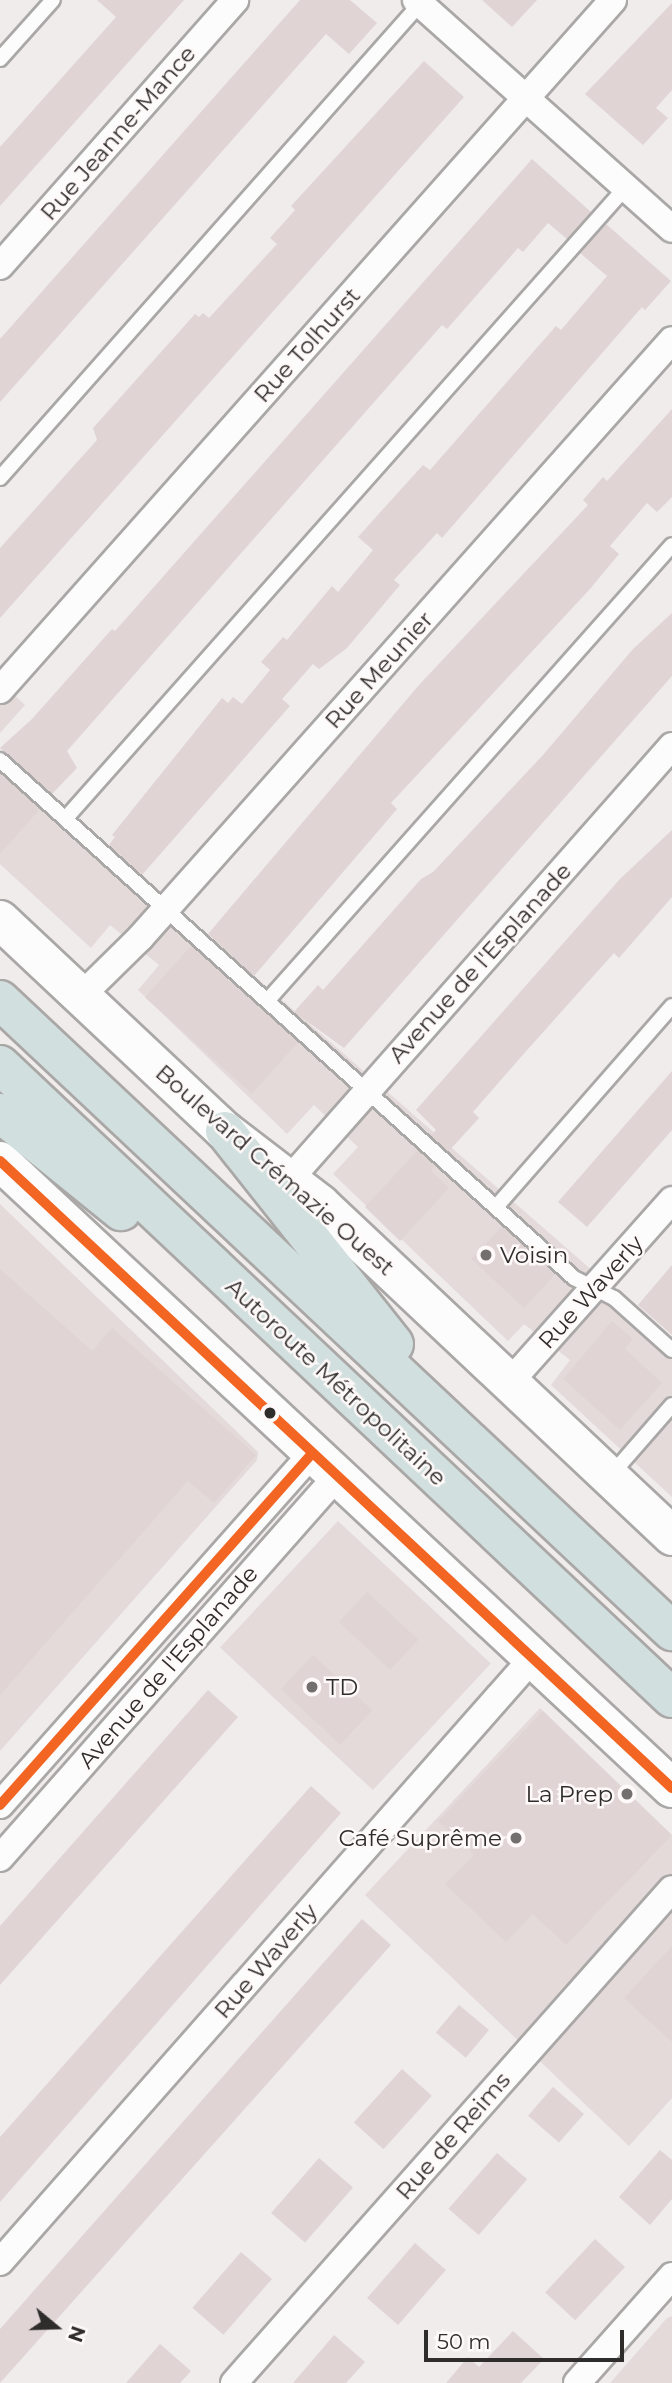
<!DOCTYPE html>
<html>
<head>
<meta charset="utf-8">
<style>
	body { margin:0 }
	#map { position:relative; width:672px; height:2383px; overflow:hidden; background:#f1ecec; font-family:Montserrat,sans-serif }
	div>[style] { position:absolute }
	.built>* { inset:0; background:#e4dada; transform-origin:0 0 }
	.building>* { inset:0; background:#e0d4d4; transform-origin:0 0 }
	.roads { filter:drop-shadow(2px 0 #aaa7a7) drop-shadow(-2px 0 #aaa7a7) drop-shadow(0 2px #aaa7a7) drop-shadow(0 -2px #aaa7a7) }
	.service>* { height:14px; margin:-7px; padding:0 7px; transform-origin:7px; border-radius:7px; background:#fdfcfc }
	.minor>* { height:26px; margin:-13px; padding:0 13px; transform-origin:13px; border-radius:13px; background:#fdfcfc }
	.secondary>* { height:38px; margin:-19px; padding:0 19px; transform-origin:19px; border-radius:19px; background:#fdfcfc }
	.motorway>* { height:38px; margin:-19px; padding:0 19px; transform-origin:19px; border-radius:19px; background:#d1dfde }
	.bus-1>* { height:10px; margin:-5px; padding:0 5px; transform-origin:5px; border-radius:5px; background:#f26522 }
	.dots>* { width:19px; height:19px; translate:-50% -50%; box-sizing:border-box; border:4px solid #fff9f9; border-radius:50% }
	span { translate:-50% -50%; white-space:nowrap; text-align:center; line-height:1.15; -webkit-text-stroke:5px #fff9f9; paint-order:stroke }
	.street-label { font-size:23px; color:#2f2c2c }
	.poi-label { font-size:23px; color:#2f2c2c }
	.left { translate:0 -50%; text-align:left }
	.right { translate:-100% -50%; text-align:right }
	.north { position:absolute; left:21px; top:2292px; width:70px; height:70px; -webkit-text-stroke:5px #fff9f9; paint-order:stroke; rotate:109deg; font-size:19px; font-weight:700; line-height:28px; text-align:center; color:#2f2c2c }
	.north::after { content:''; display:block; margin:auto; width:24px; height:32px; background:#2f2c2c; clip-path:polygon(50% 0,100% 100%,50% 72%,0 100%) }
	.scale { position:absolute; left:424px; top:2330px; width:200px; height:32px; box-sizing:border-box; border:4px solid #2f2c2c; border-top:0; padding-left:9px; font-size:21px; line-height:24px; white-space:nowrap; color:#2f2c2c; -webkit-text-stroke:5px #fff9f9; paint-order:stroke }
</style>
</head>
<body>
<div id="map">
	<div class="built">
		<i style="clip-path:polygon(0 682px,25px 705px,0 733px)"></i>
		<i style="clip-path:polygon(0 754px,672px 1340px,672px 1497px,551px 1385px,570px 1360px,524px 1324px,508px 1341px,333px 1174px,358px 1147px,314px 1105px,287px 1134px,138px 990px,159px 965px,110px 925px,91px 948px,0 864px)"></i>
		<i style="clip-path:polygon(0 1204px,258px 1452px,257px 1460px,0 1751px)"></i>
		<i style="left:338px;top:1521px;width:209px;height:173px;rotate:43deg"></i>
		<i style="clip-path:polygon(540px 1708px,672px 1836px,672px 2098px,629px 2146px,365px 1895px)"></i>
		<i style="clip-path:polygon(672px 2316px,672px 2383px,610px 2383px,667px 2318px)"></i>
	</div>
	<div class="building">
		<i style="clip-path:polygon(97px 0,184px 0,0 206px,0 147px,116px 17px)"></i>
		<i style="clip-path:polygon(300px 0,350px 0,377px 23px,349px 54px,326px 34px,0 402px,0 339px)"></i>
		<i style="clip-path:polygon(482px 0,537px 0,512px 27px)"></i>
		<i style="clip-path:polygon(672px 3px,672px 90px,656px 108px,668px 118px,643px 145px,585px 94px)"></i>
		<i style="clip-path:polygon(424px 61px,464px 97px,0 618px,0 548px,97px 440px,93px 428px,195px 314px,199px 317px,203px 313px,209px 318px,277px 244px,270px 238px,295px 210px,291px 206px)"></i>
		<i style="clip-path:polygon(532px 159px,591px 212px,567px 239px,548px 223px,523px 252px,518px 248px,447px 329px,442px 325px,67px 751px,77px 768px,52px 794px,0 748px,32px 719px,112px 629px,115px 631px)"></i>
		<i style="clip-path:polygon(606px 224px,671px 281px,645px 310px,642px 307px,442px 538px,437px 533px,394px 580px,400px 585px,347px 648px,319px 669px,313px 664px,282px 699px,290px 706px,142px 875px,109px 845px,115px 837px,112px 835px,222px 698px,228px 703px,233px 697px,242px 704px,270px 670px,261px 662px,283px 637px,287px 640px,332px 586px,338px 592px,373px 550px,358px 537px,384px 508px,423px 465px,430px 470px,556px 326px,561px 330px,607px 276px,580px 253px)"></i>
		<i style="clip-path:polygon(672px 409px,672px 497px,657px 512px,647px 503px,610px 546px,619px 554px,590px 589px,391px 803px,397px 809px,254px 976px,208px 934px,419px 685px,588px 505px,583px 500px,603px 477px,607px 481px)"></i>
		<i style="clip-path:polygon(672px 613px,672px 676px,344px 1048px,294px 1012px,318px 985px,323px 990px,421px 879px,433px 872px,543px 755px,633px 649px)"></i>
		<i style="clip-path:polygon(0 773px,40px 809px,0 854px)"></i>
		<i style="clip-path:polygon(672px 830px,672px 897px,619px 958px,614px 953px,520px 1058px,473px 1112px,479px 1118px,448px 1152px,431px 1136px,436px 1130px,416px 1110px,620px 879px)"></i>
		<i style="left:191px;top:946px;width:144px;height:69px;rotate:42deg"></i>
		<i style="clip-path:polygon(672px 1071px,672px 1130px,587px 1227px,558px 1202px)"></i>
		<i style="clip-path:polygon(418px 1150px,435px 1166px,431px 1171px,449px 1188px,400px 1241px,365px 1207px)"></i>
		<i style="left:502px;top:1226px;width:72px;height:45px;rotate:43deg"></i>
		<i style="clip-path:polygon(672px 1265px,672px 1335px,638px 1305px)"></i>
		<i style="clip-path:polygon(0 1269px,92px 1351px,112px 1328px,256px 1455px,214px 1503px,188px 1481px,0 1695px)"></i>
		<i style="clip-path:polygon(612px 1321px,633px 1339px,625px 1349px,662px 1383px,620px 1430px,563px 1379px)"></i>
		<i style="left:367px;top:1592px;width:70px;height:41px;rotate:43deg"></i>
		<i style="left:313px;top:1655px;width:81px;height:47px;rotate:43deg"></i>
		<i style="clip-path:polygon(208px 1690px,238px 1717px,0 1985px,0 1926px)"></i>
		<i style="clip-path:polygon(543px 1711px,672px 1835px,566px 1945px,533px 1914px,506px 1942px,445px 1884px,474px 1855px,438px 1821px)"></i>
		<i style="clip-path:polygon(311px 1786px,341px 1813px,0 2202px,0 2137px)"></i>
		<i style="clip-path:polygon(362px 1919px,391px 1945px,0 2383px,0 2329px)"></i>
		<i style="clip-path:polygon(672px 1946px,672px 2042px,624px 1998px)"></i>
		<i style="left:459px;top:2005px;width:39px;height:36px;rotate:40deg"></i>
		<i style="left:402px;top:2069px;width:40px;height:72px;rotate:42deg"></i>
		<i style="left:553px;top:2087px;width:41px;height:38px;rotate:41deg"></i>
		<i style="clip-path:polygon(660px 2150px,672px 2160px,672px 2199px,650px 2225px,619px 2197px)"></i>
		<i style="left:497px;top:2153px;width:40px;height:74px;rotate:41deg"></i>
		<i style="left:319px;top:2158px;width:45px;height:73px;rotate:41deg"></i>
		<i style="left:595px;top:2239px;width:41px;height:73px;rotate:43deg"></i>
		<i style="left:415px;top:2243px;width:41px;height:73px;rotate:41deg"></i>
		<i style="left:241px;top:2252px;width:41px;height:74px;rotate:41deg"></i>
		<i style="clip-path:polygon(513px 2331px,544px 2359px,521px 2383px,446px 2383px,468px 2357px,479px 2367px)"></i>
		<i style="clip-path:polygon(334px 2335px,365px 2362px,346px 2383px,293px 2383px)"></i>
		<i style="clip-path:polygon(160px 2344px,191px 2371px,180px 2383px,126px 2383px)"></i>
	</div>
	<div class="roads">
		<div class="service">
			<i style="left:0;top:59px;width:79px;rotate:-48.1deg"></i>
			<i style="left:0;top:478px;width:633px;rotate:-48.46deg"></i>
			<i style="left:0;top:760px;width:773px;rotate:42.06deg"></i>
			<i style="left:574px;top:1278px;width:45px;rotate:26.6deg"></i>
			<i style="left:614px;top:1298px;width:78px;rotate:41.9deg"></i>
			<i style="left:66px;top:818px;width:844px;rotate:-48.41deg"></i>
			<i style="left:268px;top:1000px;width:608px;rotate:-48.4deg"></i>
			<i style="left:496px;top:1207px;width:267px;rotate:-48.8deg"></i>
			<i style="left:611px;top:1475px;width:93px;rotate:-48.9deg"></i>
		</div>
		<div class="minor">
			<i style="left:416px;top:0;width:343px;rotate:41.8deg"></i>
			<i style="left:0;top:266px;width:355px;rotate:-48.5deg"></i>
			<i style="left:0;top:690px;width:923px;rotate:-48.38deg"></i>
			<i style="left:81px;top:996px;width:83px;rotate:-44.5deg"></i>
			<i style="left:140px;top:938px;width:800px;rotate:-48.34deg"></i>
			<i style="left:289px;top:1180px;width:579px;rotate:-48.57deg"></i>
			<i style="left:509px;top:1383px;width:245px;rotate:-48.3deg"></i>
			<i style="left:0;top:1805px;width:470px;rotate:-48.4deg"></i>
			<i style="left:0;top:1858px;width:509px;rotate:-48.58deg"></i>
			<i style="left:0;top:2262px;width:803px;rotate:-48.59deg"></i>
			<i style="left:234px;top:2383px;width:660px;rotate:-48.44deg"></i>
			<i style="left:577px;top:2383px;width:143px;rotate:-48.4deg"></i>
		</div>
		<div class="secondary">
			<i style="left:0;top:920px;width:308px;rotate:43.2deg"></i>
			<i style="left:225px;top:1131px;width:120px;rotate:37.5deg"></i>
			<i style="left:320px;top:1204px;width:484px;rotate:43.3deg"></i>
			<i style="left:0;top:1161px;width:919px;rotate:43.02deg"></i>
		</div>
		<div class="motorway">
			<i style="left:0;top:1000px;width:922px;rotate:43.2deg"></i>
			<i style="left:0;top:1065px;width:923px;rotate:43.29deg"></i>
			<i style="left:0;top:1113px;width:156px;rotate:39deg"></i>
			<i style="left:225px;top:1131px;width:272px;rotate:51.6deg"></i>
		</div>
	</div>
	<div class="bus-1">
		<i style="left:0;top:1161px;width:919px;rotate:43.02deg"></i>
		<i style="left:0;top:1805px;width:470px;rotate:-48.4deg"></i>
	</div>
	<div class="dots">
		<i style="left:486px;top:1255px;background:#736f6f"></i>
		<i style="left:270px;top:1413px;background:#2f2c2c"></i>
		<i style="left:312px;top:1687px;background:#736f6f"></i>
		<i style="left:627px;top:1794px;background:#736f6f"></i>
		<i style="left:516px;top:1838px;background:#736f6f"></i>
	</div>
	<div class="street-label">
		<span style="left:118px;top:133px;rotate:-49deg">Rue Jeanne-Mance</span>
		<span style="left:307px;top:345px;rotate:-48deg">Rue Tolhurst</span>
		<span style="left:379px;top:670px;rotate:-48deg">Rue Meunier</span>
		<span style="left:480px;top:963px;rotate:-48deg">Avenue de l'Esplanade</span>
		<span style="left:275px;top:1170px;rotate:41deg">Boulevard Crémazie Ouest</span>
		<span style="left:591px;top:1292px;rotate:-48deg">Rue Waverly</span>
		<span style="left:336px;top:1382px;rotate:43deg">Autoroute Métropolitaine</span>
		<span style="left:168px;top:1667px;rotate:-49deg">Avenue de l'Esplanade</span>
		<span style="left:266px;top:1961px;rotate:-49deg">Rue Waverly</span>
		<span style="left:453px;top:2136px;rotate:-49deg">Rue de Reims</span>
	</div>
	<div class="poi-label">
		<span class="left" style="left:500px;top:1255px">Voisin</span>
		<span class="left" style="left:326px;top:1687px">TD</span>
		<span class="right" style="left:613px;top:1794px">La Prep</span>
		<span class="right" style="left:502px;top:1838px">Café Suprême</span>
	</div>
	<div class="north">N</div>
	<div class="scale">50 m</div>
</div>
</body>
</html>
